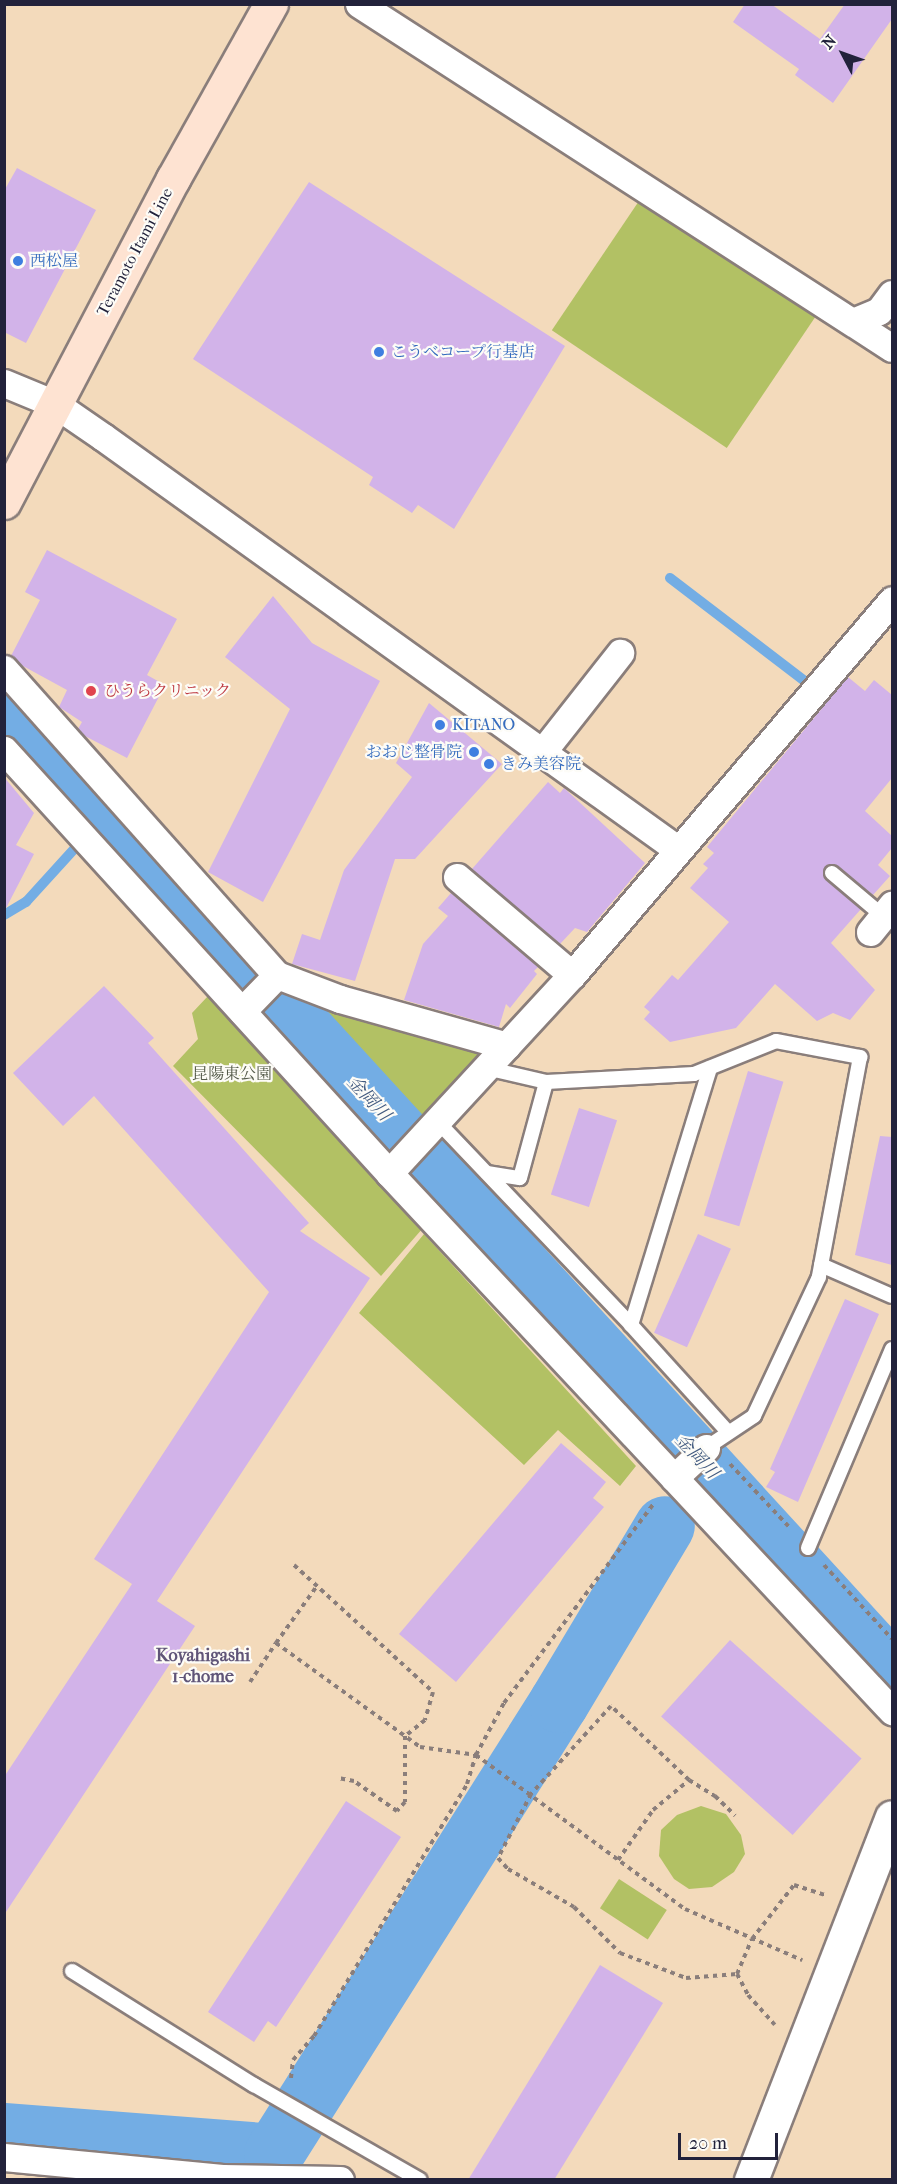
<!DOCTYPE html>
<html>
<head>
<meta charset="utf-8">
<style>
	body { margin:0 }
	#map { position:relative; width:897px; height:2184px; overflow:hidden; background:#f3dabb; font-family:"IM FELL French Canon","Noto Serif JP",serif }
	div>[style] { position:absolute }
	.green>* { inset:0; background:#b2c164; transform-origin:0 0 }
	.stream>* { height:10px; margin:-5px; padding:0 5px; transform-origin:5px; border-radius:5px; background:#73ade4 }
	.river>* { height:60px; margin:-30px; padding:0 30px; transform-origin:30px; border-radius:30px; background:#73ade4 }
	.building>* { inset:0; background:#d2b3e9; transform-origin:0 0 }
	.path>* { height:4px; margin-top:-2px; transform-origin:0; background:repeating-linear-gradient(90deg,#8a7e7b 0 4.5px,transparent 0 9px) }
	.roads { filter:drop-shadow(2px 0 #8a7e7b) drop-shadow(-2px 0 #8a7e7b) drop-shadow(0 2px #8a7e7b) drop-shadow(0 -2px #8a7e7b) }
	.service>* { height:14px; margin:-7px; padding:0 7px; transform-origin:7px; border-radius:7px; background:#fff }
	.minor>* { height:27px; margin:-13.5px; padding:0 13.5px; transform-origin:13.5px; border-radius:13.5px; background:#fff }
	.tertiary>* { height:33px; margin:-16.5px; padding:0 16.5px; transform-origin:16.5px; border-radius:16.5px; background:#fff }
	.secondary>* { height:33px; margin:-16.5px; padding:0 16.5px; transform-origin:16.5px; border-radius:16.5px; background:#fee3d2 }
	.dots>* { width:16px; height:16px; translate:-50% -50%; box-sizing:border-box; border:3px solid #fdfcf7; border-radius:50% }
	span { translate:-50% -50%; white-space:nowrap; text-align:center; line-height:1.15; -webkit-text-stroke:4.5px #fdfcf7; paint-order:stroke }
	.street-label { font-size:16px; color:#22223b }
	.shop-label { font-size:16px; color:#366cbe }
	.left { translate:0 -50%; text-align:left }
	.right { translate:-100% -50%; text-align:right }
	.health-label { font-size:16px; color:#be3a42 }
	.park-label { font-size:16px; color:#545a49 }
	.water-label { font-size:18px; color:#425a7f; font-style:italic }
	.neighbourhood-label { font-size:18px; color:#605578; font-weight:700 }
	.frame { position:absolute; inset:0; border:6px solid #22223b; pointer-events:none }
	.north { position:absolute; left:813px; top:24px; width:60px; height:60px; -webkit-text-stroke:4px #fdfcf7; paint-order:stroke; rotate:311deg; font-size:16px; font-weight:700; line-height:24px; text-align:center; color:#22223b }
	.north::after { content:''; display:block; margin:auto; width:21px; height:27px; background:#22223b; clip-path:polygon(50% 0,100% 100%,50% 72%,0 100%) }
	.scale { position:absolute; left:678px; top:2133px; width:100px; height:27px; box-sizing:border-box; border:3px solid #22223b; border-top:0; padding-left:8px; font-size:18px; line-height:21px; white-space:nowrap; color:#22223b; -webkit-text-stroke:4px #fdfcf7; paint-order:stroke }
</style>
</head>
<body>
<div id="map">
	<div class="green">
		<i style="left:643px;top:195px;width:211px;height:163px;rotate:34deg"></i>
		<i style="clip-path:polygon(301px 995px,492px 1046px,422px 1126px)"></i>
		<i style="clip-path:polygon(208px 996px,423px 1228px,381px 1276px,173px 1066px,198px 1039px,192px 1013px)"></i>
		<i style="clip-path:polygon(424px 1234px,636px 1466px,620px 1486px,558px 1430px,524px 1465px,359px 1313px)"></i>
		<i style="clip-path:polygon(701px 1806px,726px 1814px,741px 1835px,745px 1854px,734px 1872px,712px 1887px,689px 1889px,674px 1879px,659px 1856px,661px 1830px,677px 1815px)"></i>
		<i style="left:619px;top:1879px;width:57px;height:35px;rotate:33deg"></i>
	</div>
	<div class="stream">
		<i style="left:670px;top:578px;width:214px;rotate:37.4deg"></i>
		<i style="left:4px;top:915px;width:26px;rotate:-31deg"></i>
		<i style="left:26px;top:902px;width:119px;rotate:-47.7deg"></i>
	</div>
	<div class="river">
		<i style="left:4px;top:702px;width:1315px;rotate:47.53deg"></i>
		<i style="left:4px;top:2133px;width:271px;rotate:4.4deg"></i>
		<i style="left:274px;top:2154px;width:534px;rotate:-57.71deg"></i>
		<i style="left:559px;top:1703px;width:206px;rotate:-59.1deg"></i>
	</div>
	<div class="building">
		<i style="clip-path:polygon(745px 4px,771px 4px,820px 39px,845px 4px,892px 4px,892px 19px,833px 103px,795px 75px,799px 69px,733px 22px)"></i>
		<i style="clip-path:polygon(17px 168px,96px 210px,26px 343px,4px 332px,4px 191px)"></i>
		<i style="clip-path:polygon(309px 182px,565px 346px,454px 529px,418px 505px,412px 513px,369px 485px,373px 477px,193px 359px)"></i>
		<i style="clip-path:polygon(47px 550px,177px 619px,147px 675px,165px 685px,127px 758px,85px 736px,78px 729px,82px 722px,59px 707px,67px 690px,23px 666px,11px 656px,40px 600px,25px 592px)"></i>
		<i style="clip-path:polygon(273px 596px,312px 643px,380px 681px,263px 902px,208px 872px,290px 709px,225px 657px)"></i>
		<i style="clip-path:polygon(848px 677px,865px 691px,874px 680px,892px 695px,892px 778px,865px 811px,892px 836px,892px 848px,878px 865px,890px 876px,873px 895px,837px 866px,828px 865px,823px 872px,826px 880px,861px 909px,831px 943px,875px 990px,850px 1020px,833px 1013px,817px 1021px,775px 984px,736px 1028px,670px 1042px,644px 1019px,650px 1012px,644px 1007px,672px 975px,678px 980px,729px 922px,690px 888px,708px 868px,703px 864px,714px 853px,707px 847px)"></i>
		<i style="clip-path:polygon(429px 703px,502px 764px,415px 859px,395px 859px,355px 981px,292px 964px,302px 934px,320px 940px,344px 870px,412px 777px,396px 763px)"></i>
		<i style="clip-path:polygon(4px 777px,34px 813px,16px 845px,34px 854px,4px 912px)"></i>
		<i style="clip-path:polygon(548px 782px,560px 793px,564px 788px,645px 863px,587px 932px,575px 928px,560px 944px,472px 869px)"></i>
		<i style="clip-path:polygon(451px 893px,538px 967px,534px 971px,537px 974px,510px 1008px,506px 1004px,499px 1027px,404px 1000px,423px 944px,448px 916px,438px 908px)"></i>
		<i style="clip-path:polygon(104px 986px,154px 1038px,148px 1043px,309px 1223px,300px 1231px,370px 1278px,157px 1601px,195px 1626px,4px 1915px,4px 1777px,132px 1584px,94px 1559px,269px 1292px,94px 1096px,63px 1126px,13px 1073px)"></i>
		<i style="left:748px;top:1071px;width:37px;height:151px;rotate:17deg"></i>
		<i style="left:579px;top:1108px;width:40px;height:91px;rotate:18deg"></i>
		<i style="clip-path:polygon(880px 1136px,892px 1137px,892px 1265px,855px 1255px)"></i>
		<i style="left:698px;top:1234px;width:36px;height:108px;rotate:24deg"></i>
		<i style="clip-path:polygon(845px 1299px,879px 1314px,798px 1502px,766px 1487px,775px 1472px,770px 1469px)"></i>
		<i style="clip-path:polygon(561px 1443px,606px 1482px,593px 1498px,604px 1507px,456px 1682px,399px 1634px)"></i>
		<i style="left:730px;top:1640px;width:177px;height:103px;rotate:42deg"></i>
		<i style="clip-path:polygon(346px 1801px,401px 1837px,276px 2027px,268px 2021px,254px 2042px,208px 2012px)"></i>
		<i style="clip-path:polygon(600px 1965px,663px 2003px,554px 2180px,468px 2180px)"></i>
	</div>
	<div class="path">
		<i style="left:730px;top:1464px;width:88px;rotate:46.8deg"></i>
		<i style="left:294px;top:1565px;width:188px;rotate:42.4deg"></i>
		<i style="left:433px;top:1692px;width:29px;rotate:106deg"></i>
		<i style="left:425px;top:1720px;width:26px;rotate:141deg"></i>
		<i style="left:405px;top:1736px;width:66px;rotate:90deg"></i>
		<i style="left:405px;top:1802px;width:12px;rotate:132deg"></i>
		<i style="left:397px;top:1811px;width:52px;rotate:-145.1deg"></i>
		<i style="left:354px;top:1781px;width:16px;rotate:-169deg"></i>
		<i style="left:824px;top:1565px;width:100px;rotate:47.4deg"></i>
		<i style="left:276px;top:1643px;width:70px;rotate:-54.3deg"></i>
		<i style="left:250px;top:1682px;width:47px;rotate:-56.3deg"></i>
		<i style="left:276px;top:1643px;width:178px;rotate:35.8deg"></i>
		<i style="left:420px;top:1747px;width:57px;rotate:8.1deg"></i>
		<i style="left:476px;top:1755px;width:260px;rotate:36.4deg"></i>
		<i style="left:685px;top:1909px;width:128px;rotate:23.6deg"></i>
		<i style="left:689px;top:1780px;width:31px;rotate:32deg"></i>
		<i style="left:715px;top:1796px;width:28px;rotate:44deg"></i>
		<i style="left:618px;top:1860px;width:61px;rotate:-55deg"></i>
		<i style="left:653px;top:1810px;width:47px;rotate:-39.8deg"></i>
		<i style="left:689px;top:1780px;width:108px;rotate:-136.5deg"></i>
		<i style="left:611px;top:1706px;width:119px;rotate:132.3deg"></i>
		<i style="left:531px;top:1794px;width:72px;rotate:117.3deg"></i>
		<i style="left:498px;top:1858px;width:15px;rotate:48deg"></i>
		<i style="left:508px;top:1869px;width:76px;rotate:29.9deg"></i>
		<i style="left:574px;top:1907px;width:65px;rotate:45deg"></i>
		<i style="left:620px;top:1953px;width:71px;rotate:20.7deg"></i>
		<i style="left:686px;top:1978px;width:51px;rotate:-4.5deg"></i>
		<i style="left:737px;top:1974px;width:24px;rotate:62deg"></i>
		<i style="left:748px;top:1995px;width:40px;rotate:48deg"></i>
		<i style="left:737px;top:1974px;width:38px;rotate:-67deg"></i>
		<i style="left:752px;top:1939px;width:68px;rotate:-52.1deg"></i>
		<i style="left:794px;top:1885px;width:33px;rotate:18deg"></i>
		<i style="left:291px;top:2078px;width:18px;rotate:-84deg"></i>
		<i style="left:293px;top:2060px;width:32px;rotate:-49deg"></i>
		<i style="left:314px;top:2036px;width:295px;rotate:-58.7deg"></i>
		<i style="left:467px;top:1784px;width:30px;rotate:-73deg"></i>
		<i style="left:476px;top:1755px;width:59px;rotate:-61.7deg"></i>
		<i style="left:504px;top:1703px;width:251px;rotate:-53.1deg"></i>
	</div>
	<div class="roads">
		<div class="service">
			<i style="left:832px;top:873px;width:67px;rotate:40.1deg"></i>
			<i style="left:486px;top:1068px;width:62px;rotate:13.1deg"></i>
			<i style="left:437px;top:1121px;width:282px;rotate:46.4deg"></i>
			<i style="left:631px;top:1325px;width:144px;rotate:47.8deg"></i>
			<i style="left:487px;top:1173px;width:33px;rotate:9deg"></i>
			<i style="left:520px;top:1178px;width:99px;rotate:-74.8deg"></i>
			<i style="left:546px;top:1082px;width:148px;rotate:-3.1deg"></i>
			<i style="left:694px;top:1074px;width:88px;rotate:-21.9deg"></i>
			<i style="left:776px;top:1041px;width:86px;rotate:10.8deg"></i>
			<i style="left:860px;top:1057px;width:224px;rotate:100.6deg"></i>
			<i style="left:819px;top:1277px;width:153px;rotate:115.1deg"></i>
			<i style="left:754px;top:1416px;width:58px;rotate:146.3deg"></i>
			<i style="left:821px;top:1265px;width:77px;rotate:23.6deg"></i>
			<i style="left:631px;top:1325px;width:269px;rotate:-72.9deg"></i>
			<i style="left:808px;top:1548px;width:216px;rotate:-67.1deg"></i>
			<i style="left:72px;top:1971px;width:215px;rotate:32.1deg"></i>
			<i style="left:254px;top:2085px;width:191px;rotate:29.8deg"></i>
		</div>
		<div class="minor">
			<i style="left:359px;top:4px;width:634px;rotate:32.84deg"></i>
			<i style="left:853px;top:322px;width:28px;rotate:-23deg"></i>
			<i style="left:879px;top:311px;width:21px;rotate:-53deg"></i>
			<i style="left:4px;top:383px;width:55px;rotate:22.4deg"></i>
			<i style="left:55px;top:404px;width:58px;rotate:34.5deg"></i>
			<i style="left:103px;top:437px;width:707px;rotate:35.67deg"></i>
			<i style="left:4px;top:669px;width:410px;rotate:48.3deg"></i>
			<i style="left:277px;top:975px;width:67px;rotate:20.9deg"></i>
			<i style="left:340px;top:999px;width:173px;rotate:15.7deg"></i>
			<i style="left:4px;top:750px;width:572px;rotate:47.69deg"></i>
			<i style="left:389px;top:1173px;width:737px;rotate:46.93deg"></i>
			<i style="left:543px;top:751px;width:125px;rotate:-51.8deg"></i>
			<i style="left:457px;top:877px;width:151px;rotate:40.4deg"></i>
			<i style="left:870px;top:932px;width:35px;rotate:-51deg"></i>
			<i style="left:242px;top:1011px;width:50px;rotate:-45.8deg"></i>
			<i style="left:389px;top:1173px;width:270px;rotate:-47.3deg"></i>
			<i style="left:572px;top:975px;width:493px;rotate:-49.5deg"></i>
			<i style="left:674px;top:1478px;width:44px;rotate:-43.2deg"></i>
			<i style="left:4px;top:2157px;width:219px;rotate:5.5deg"></i>
			<i style="left:222px;top:2178px;width:118px;rotate:1deg"></i>
		</div>
		<div class="tertiary">
			<i style="left:751px;top:2180px;width:389px;rotate:-68.8deg"></i>
		</div>
		<div class="secondary">
			<i style="left:4px;top:502px;width:365px;rotate:-62.4deg"></i>
			<i style="left:173px;top:179px;width:201px;rotate:-60.8deg"></i>
		</div>
	</div>
	<div class="dots">
		<i style="left:18px;top:261px;background:#3f7fe0"></i>
		<i style="left:379px;top:352px;background:#3f7fe0"></i>
		<i style="left:91px;top:691px;background:#e0444e"></i>
		<i style="left:440px;top:725px;background:#3f7fe0"></i>
		<i style="left:474px;top:752px;background:#3f7fe0"></i>
		<i style="left:489px;top:764px;background:#3f7fe0"></i>
	</div>
	<div class="street-label">
		<span style="left:135px;top:252px;rotate:-62deg">Teramoto Itami Line</span>
	</div>
	<div class="shop-label">
		<span class="left" style="left:30px;top:261px">西松屋</span>
		<span class="left" style="left:391px;top:352px">こうべコープ行基店</span>
		<span class="left" style="left:452px;top:725px">KITANO</span>
		<span class="right" style="left:462px;top:752px">おおじ整骨院</span>
		<span class="left" style="left:501px;top:764px">きみ美容院</span>
	</div>
	<div class="health-label">
		<span class="left" style="left:104px;top:691px">ひうらクリニック</span>
	</div>
	<div class="park-label">
		<span style="left:232px;top:1074px">昆陽東公園</span>
	</div>
	<div class="water-label">
		<span style="left:368px;top:1099px;rotate:47deg">金岡川</span>
		<span style="left:696px;top:1457px;rotate:47deg">金岡川</span>
	</div>
	<div class="neighbourhood-label">
		<span style="left:203px;top:1667px">Koyahigashi<br>1-chome</span>
	</div>
	<div class="frame"></div>
	<div class="north">N</div>
	<div class="scale">20 m</div>
</div>
</body>
</html>
